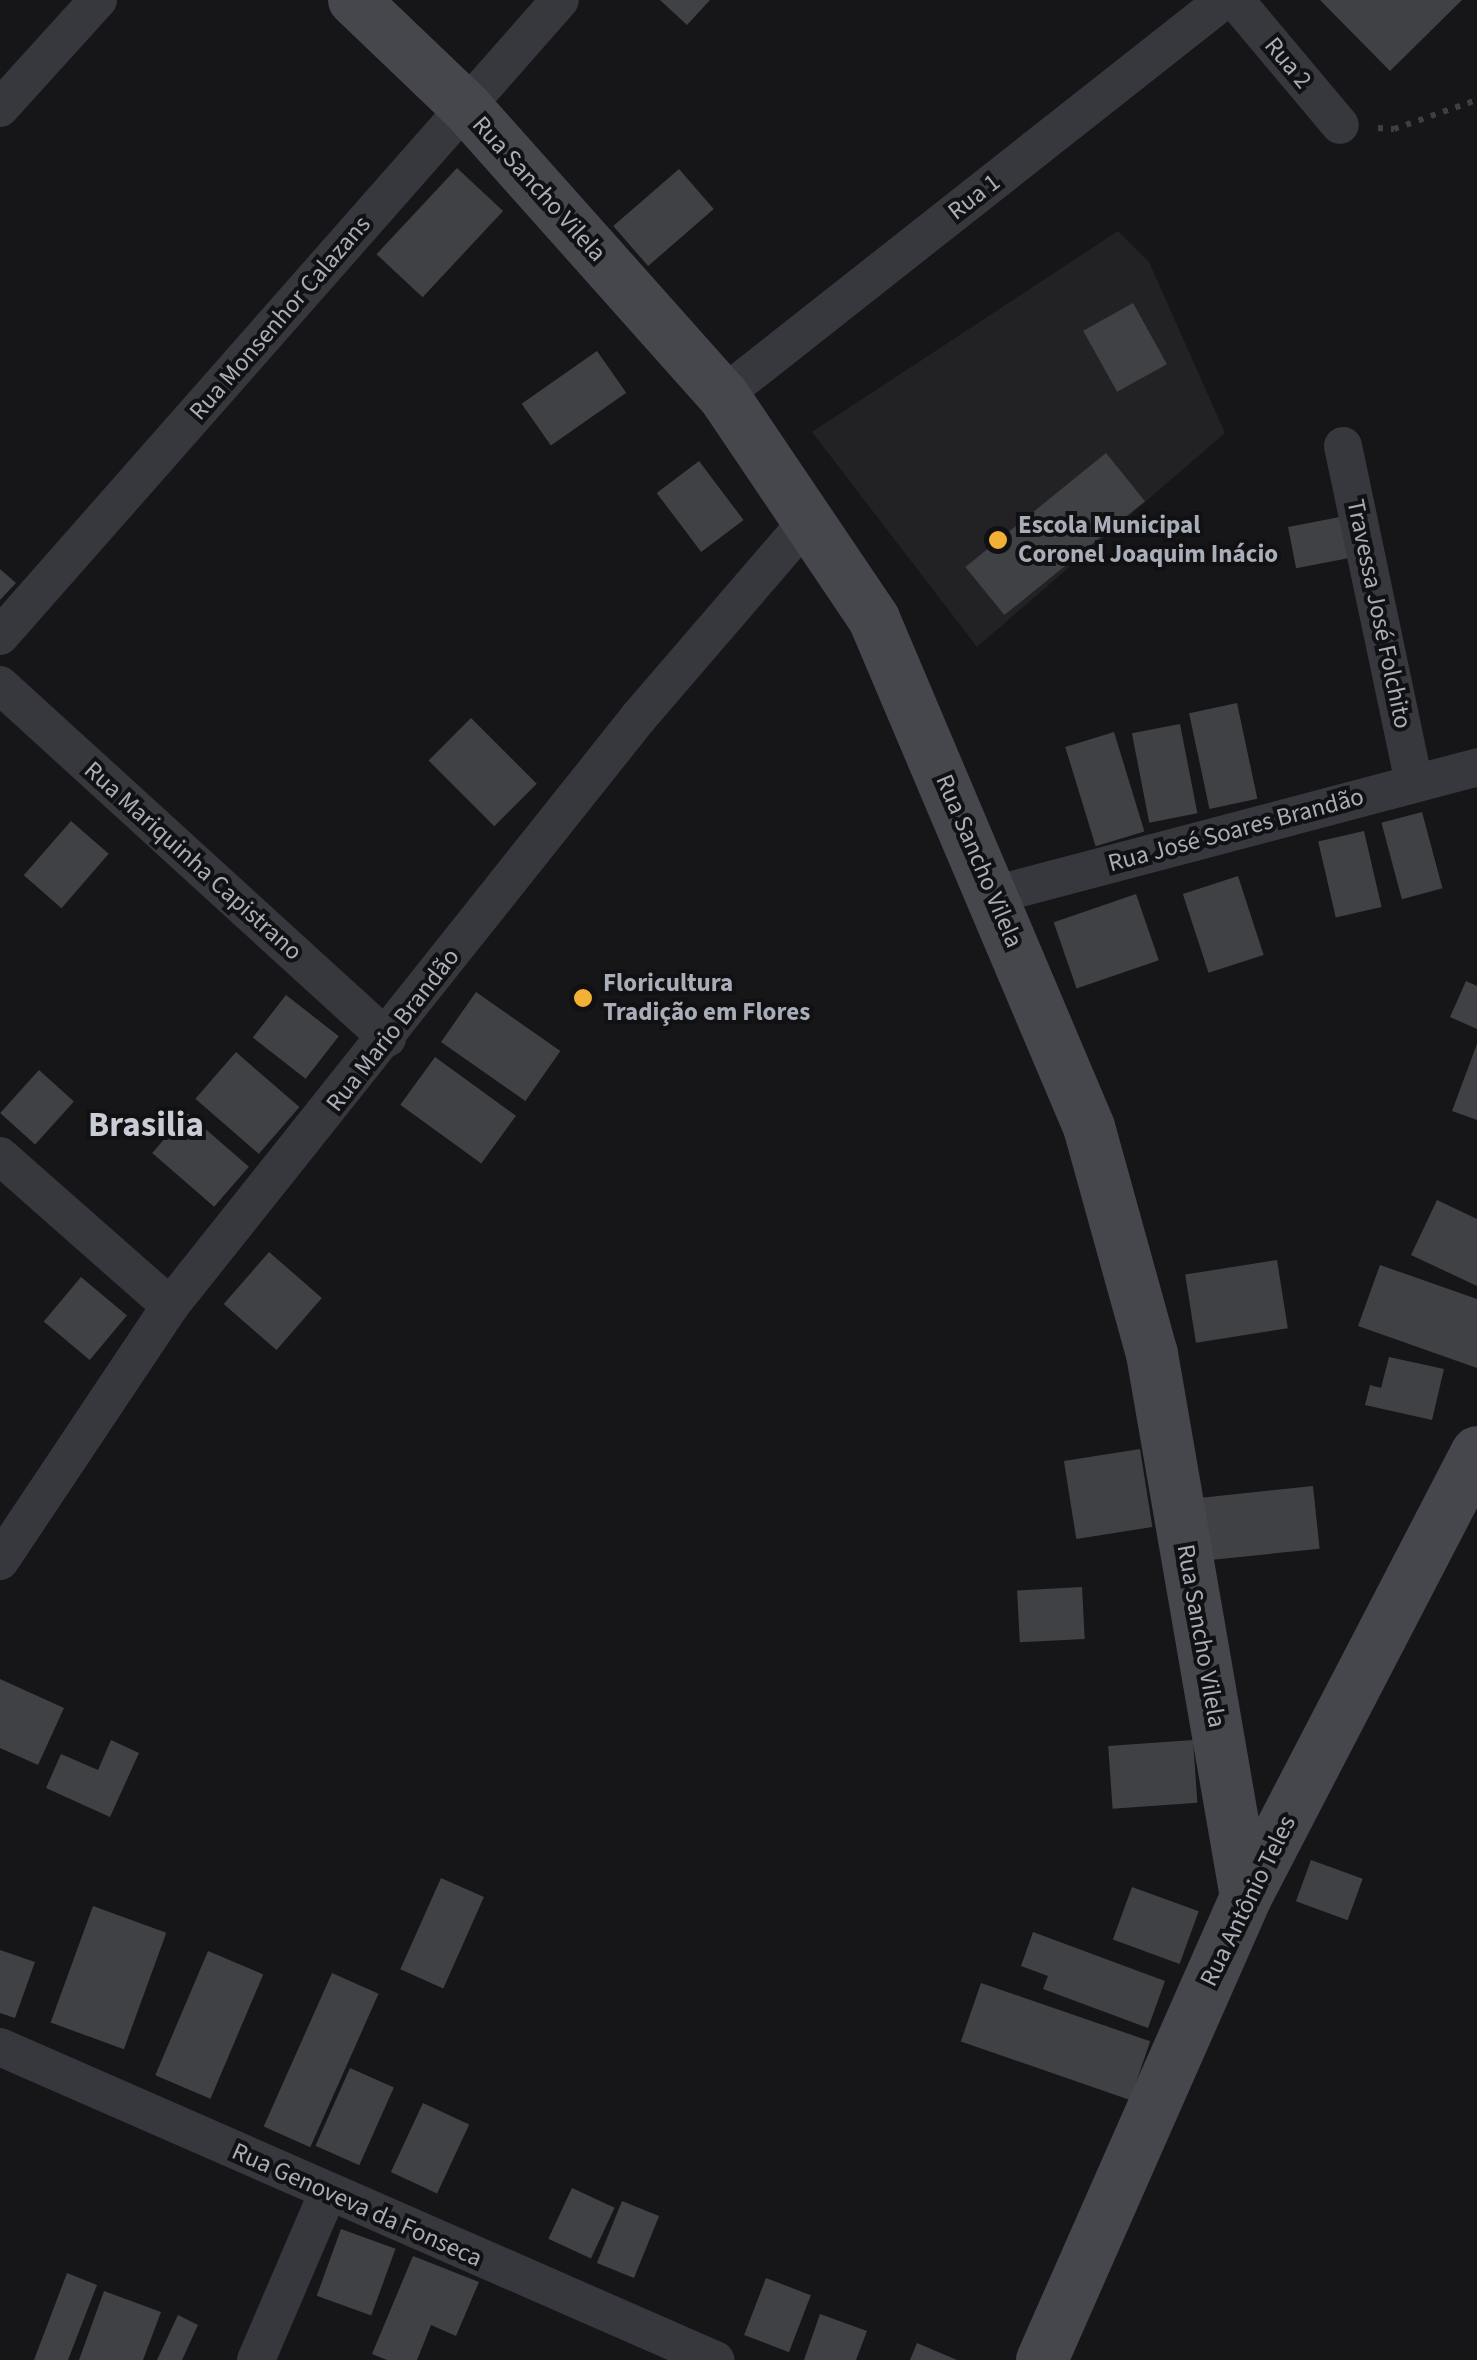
<!DOCTYPE html>
<meta charset="utf-8">
<style>
body{margin:0}
#map{position:relative;width:1477px;height:2360px;overflow:hidden;background:#161618;font-family:"Source Sans 3",sans-serif}
div>[style]{position:absolute}
.built>*{inset:0;background:#222225}
.building>*{inset:0;background:#404145;transform-origin:0 0}
.path>*{height:6px;margin-top:-3px;transform-origin:0;background:repeating-linear-gradient(90deg,#3d3f44 0 5px,transparent 0 13px)}
.street>*{height:38px;margin:-19px;padding:0 19px;transform-origin:19px;border-radius:19px;background:#37383d}
.secondary>*{height:52px;margin:-26px;padding:0 26px;transform-origin:26px;border-radius:26px;background:#45474d}
.dots>*{width:28px;height:28px;translate:-50% -50%;box-sizing:border-box;border:5px solid #111113;border-radius:50%}
span{translate:-50% -50%;white-space:nowrap;text-align:center;line-height:1.15;-webkit-text-stroke:8px #111113;paint-order:stroke}
.street-label{font-size:25px;color:#a8adb8}
.poi-label{font-size:25px;color:#a8adb8;font-weight:700}
.left{translate:0 -50%;text-align:left}
.district-label{font-size:35px;color:#c9ccd4;font-weight:700}
</style>
<div id="map">
<div class="built">
<div style="clip-path:polygon(1118px 231px,1149px 262px,1225px 433px,977px 647px,812px 432px)"></div>
</div>
<div class="building">
<div style="clip-path:polygon(660px 0,710px 0,687px 25px)"></div>
<div style="clip-path:polygon(1320px 0,1462px 0,1390px 71px)"></div>
<div style="left:457px;top:168px;width:63px;height:118px;rotate:43deg"></div>
<div style="left:679px;top:169px;width:53px;height:87px;rotate:49deg"></div>
<div style="left:1133px;top:303px;width:70px;height:57px;rotate:61deg"></div>
<div style="left:597px;top:351px;width:51px;height:92px;rotate:55deg"></div>
<div style="left:1106px;top:453px;width:62px;height:181px;rotate:51deg"></div>
<div style="left:699px;top:461px;width:74px;height:53px;rotate:53deg"></div>
<div style="left:1345px;top:516px;width:42px;height:58px;rotate:79deg"></div>
<div style="clip-path:polygon(0 569px,16px 583px,0 600px)"></div>
<div style="left:1237px;top:703px;width:98px;height:49px;rotate:78deg"></div>
<div style="left:471px;top:718px;width:93px;height:60px;rotate:45deg"></div>
<div style="left:1180px;top:724px;width:91px;height:49px;rotate:79deg"></div>
<div style="left:1114px;top:732px;width:104px;height:51px;rotate:73deg"></div>
<div style="left:1422px;top:812px;width:79px;height:42px;rotate:75deg"></div>
<div style="left:71px;top:821px;width:50px;height:72px;rotate:41deg"></div>
<div style="left:1364px;top:831px;width:78px;height:47px;rotate:77deg"></div>
<div style="left:1238px;top:876px;width:83px;height:58px;rotate:72deg"></div>
<div style="left:1136px;top:894px;width:70px;height:87px;rotate:71deg"></div>
<div style="clip-path:polygon(1466px 981px,1477px 986px,1477px 1029px,1450px 1017px)"></div>
<div style="left:476px;top:992px;width:103px;height:61px;rotate:35deg"></div>
<div style="left:286px;top:995px;width:67px;height:54px;rotate:38deg"></div>
<div style="clip-path:polygon(1477px 1044px,1477px 1120px,1452px 1111px)"></div>
<div style="left:236px;top:1052px;width:84px;height:62px;rotate:41deg"></div>
<div style="left:435px;top:1057px;width:100px;height:59px;rotate:36deg"></div>
<div style="left:39px;top:1070px;width:47px;height:58px;rotate:42deg"></div>
<div style="left:187px;top:1113px;width:82px;height:53px;rotate:41deg"></div>
<div style="clip-path:polygon(1437px 1200px,1477px 1219px,1477px 1286px,1411px 1255px)"></div>
<div style="left:269px;top:1252px;width:70px;height:69px;rotate:41deg"></div>
<div style="left:1277px;top:1260px;width:69px;height:93px;rotate:81deg"></div>
<div style="clip-path:polygon(1380px 1265px,1477px 1299px,1477px 1368px,1358px 1326px)"></div>
<div style="left:81px;top:1277px;width:60px;height:58px;rotate:40deg"></div>
<div style="clip-path:polygon(1389px 1357px,1444px 1369px,1432px 1420px,1365px 1405px,1370px 1385px,1381px 1388px)"></div>
<div style="left:1140px;top:1449px;width:79px;height:77px;rotate:81deg"></div>
<div style="left:1313px;top:1486px;width:63px;height:112px;rotate:84deg"></div>
<div style="left:1082px;top:1587px;width:52px;height:65px;rotate:87deg"></div>
<div style="clip-path:polygon(0 1679px,64px 1708px,38px 1765px,0 1748px)"></div>
<div style="clip-path:polygon(111px 1740px,139px 1753px,110px 1817px,46px 1788px,61px 1754px,98px 1770px)"></div>
<div style="left:1193px;top:1740px;width:63px;height:85px;rotate:86deg"></div>
<div style="left:1311px;top:1860px;width:55px;height:44px;rotate:20deg"></div>
<div style="left:441px;top:1878px;width:47px;height:100px;rotate:24deg"></div>
<div style="left:1132px;top:1887px;width:71px;height:56px;rotate:20deg"></div>
<div style="left:93px;top:1906px;width:78px;height:124px;rotate:20deg"></div>
<div style="clip-path:polygon(1033px 1932px,1165px 1981px,1148px 2028px,1043px 1989px,1048px 1976px,1021px 1966px)"></div>
<div style="clip-path:polygon(0 1950px,35px 1962px,15px 2018px,0 2013px)"></div>
<div style="left:208px;top:1951px;width:60px;height:135px;rotate:23deg"></div>
<div style="left:332px;top:1973px;width:51px;height:168px;rotate:24deg"></div>
<div style="left:981px;top:1983px;width:179px;height:62px;rotate:19deg"></div>
<div style="left:350px;top:2068px;width:48px;height:85px;rotate:24deg"></div>
<div style="left:423px;top:2103px;width:51px;height:76px;rotate:25deg"></div>
<div style="left:572px;top:2188px;width:47px;height:56px;rotate:25deg"></div>
<div style="left:622px;top:2201px;width:40px;height:67px;rotate:22deg"></div>
<div style="left:341px;top:2229px;width:58px;height:71px;rotate:20deg"></div>
<div style="clip-path:polygon(413px 2256px,479px 2282px,456px 2336px,431px 2325px,417px 2360px,387px 2360px,372px 2354px)"></div>
<div style="clip-path:polygon(67px 2273px,97px 2285px,68px 2360px,34px 2360px)"></div>
<div style="left:766px;top:2278px;width:48px;height:61px;rotate:21deg"></div>
<div style="clip-path:polygon(104px 2291px,161px 2312px,143px 2360px,79px 2360px)"></div>
<div style="clip-path:polygon(820px 2314px,867px 2331px,856px 2360px,804px 2360px)"></div>
<div style="clip-path:polygon(178px 2315px,198px 2325px,182px 2360px,157px 2360px)"></div>
<div style="clip-path:polygon(917px 2343px,957px 2360px,910px 2360px)"></div>
</div>
<div class="path">
<div style="left:1378px;top:128px;width:16px;rotate:4deg"></div>
<div style="left:1394px;top:129px;width:88px;rotate:-19.3deg"></div>
</div>
<div class="street">
<div style="left:1235px;top:0;width:163px;rotate:50deg"></div>
<div style="left:0;top:108px;width:146px;rotate:-47.8deg"></div>
<div style="left:723px;top:395px;width:638px;rotate:-38.25deg"></div>
<div style="left:1343px;top:446px;width:343px;rotate:78.1deg"></div>
<div style="left:0;top:636px;width:847px;rotate:-48.64deg"></div>
<div style="left:0;top:685px;width:524px;rotate:42.37deg"></div>
<div style="left:994px;top:895px;width:500px;rotate:-14.8deg"></div>
<div style="left:0;top:1156px;width:227px;rotate:41.4deg"></div>
<div style="left:0;top:1561px;width:306px;rotate:-56.3deg"></div>
<div style="left:170px;top:1306px;width:752px;rotate:-51.48deg"></div>
<div style="left:638px;top:718px;width:265px;rotate:-49.3deg"></div>
<div style="left:0;top:2047px;width:781px;rotate:23.64deg"></div>
<div style="left:256px;top:2360px;width:181px;rotate:-66.8deg"></div>
</div>
<div class="secondary">
<div style="left:354px;top:0;width:155px;rotate:43.7deg"></div>
<div style="left:466px;top:107px;width:386px;rotate:48.3deg"></div>
<div style="left:723px;top:395px;width:270px;rotate:56deg"></div>
<div style="left:874px;top:619px;width:552px;rotate:67.06deg"></div>
<div style="left:1089px;top:1127px;width:236px;rotate:74.5deg"></div>
<div style="left:1152px;top:1354px;width:551px;rotate:80.18deg"></div>
<div style="left:1042px;top:2360px;width:506px;rotate:-66.22deg"></div>
<div style="left:1246px;top:1897px;width:501px;rotate:-62.57deg"></div>
</div>
<div class="dots">
<div style="left:998px;top:540px;background:#f2b134"></div>
<div style="left:583px;top:998px;background:#f2b134"></div>
</div>
<div class="street-label">
<span style="left:1288px;top:63px;rotate:50deg">Rua 2</span>
<span style="left:539px;top:189px;rotate:48deg">Rua Sancho Vilela</span>
<span style="left:974px;top:197px;rotate:-38deg">Rua 1</span>
<span style="left:280px;top:318px;rotate:-49deg">Rua Monsenhor Calazans</span>
<span style="left:1379px;top:614px;rotate:78deg">Travessa José Folchito</span>
<span style="left:1236px;top:830px;rotate:-15deg">Rua José Soares Brandão</span>
<span style="left:193px;top:861px;rotate:42deg">Rua Mariquinha Capistrano</span>
<span style="left:979px;top:861px;rotate:67deg">Rua Sancho Vilela</span>
<span style="left:393px;top:1030px;rotate:-52deg">Rua Mario Brandão</span>
<span style="left:1201px;top:1636px;rotate:80deg">Rua Sancho Vilela</span>
<span style="left:1248px;top:1901px;rotate:-64deg">Rua Antônio Teles</span>
<span style="left:357px;top:2205px;rotate:24deg">Rua Genoveva da Fonseca</span>
</div>
<div class="poi-label">
<span class="left" style="left:1018px;top:540px">Escola Municipal<br>Coronel Joaquim Inácio</span>
<span class="left" style="left:603px;top:998px">Floricultura<br>Tradição em Flores</span>
</div>
<div class="district-label">
<span style="left:146px;top:1125px">Brasilia</span>
</div>
</div>
